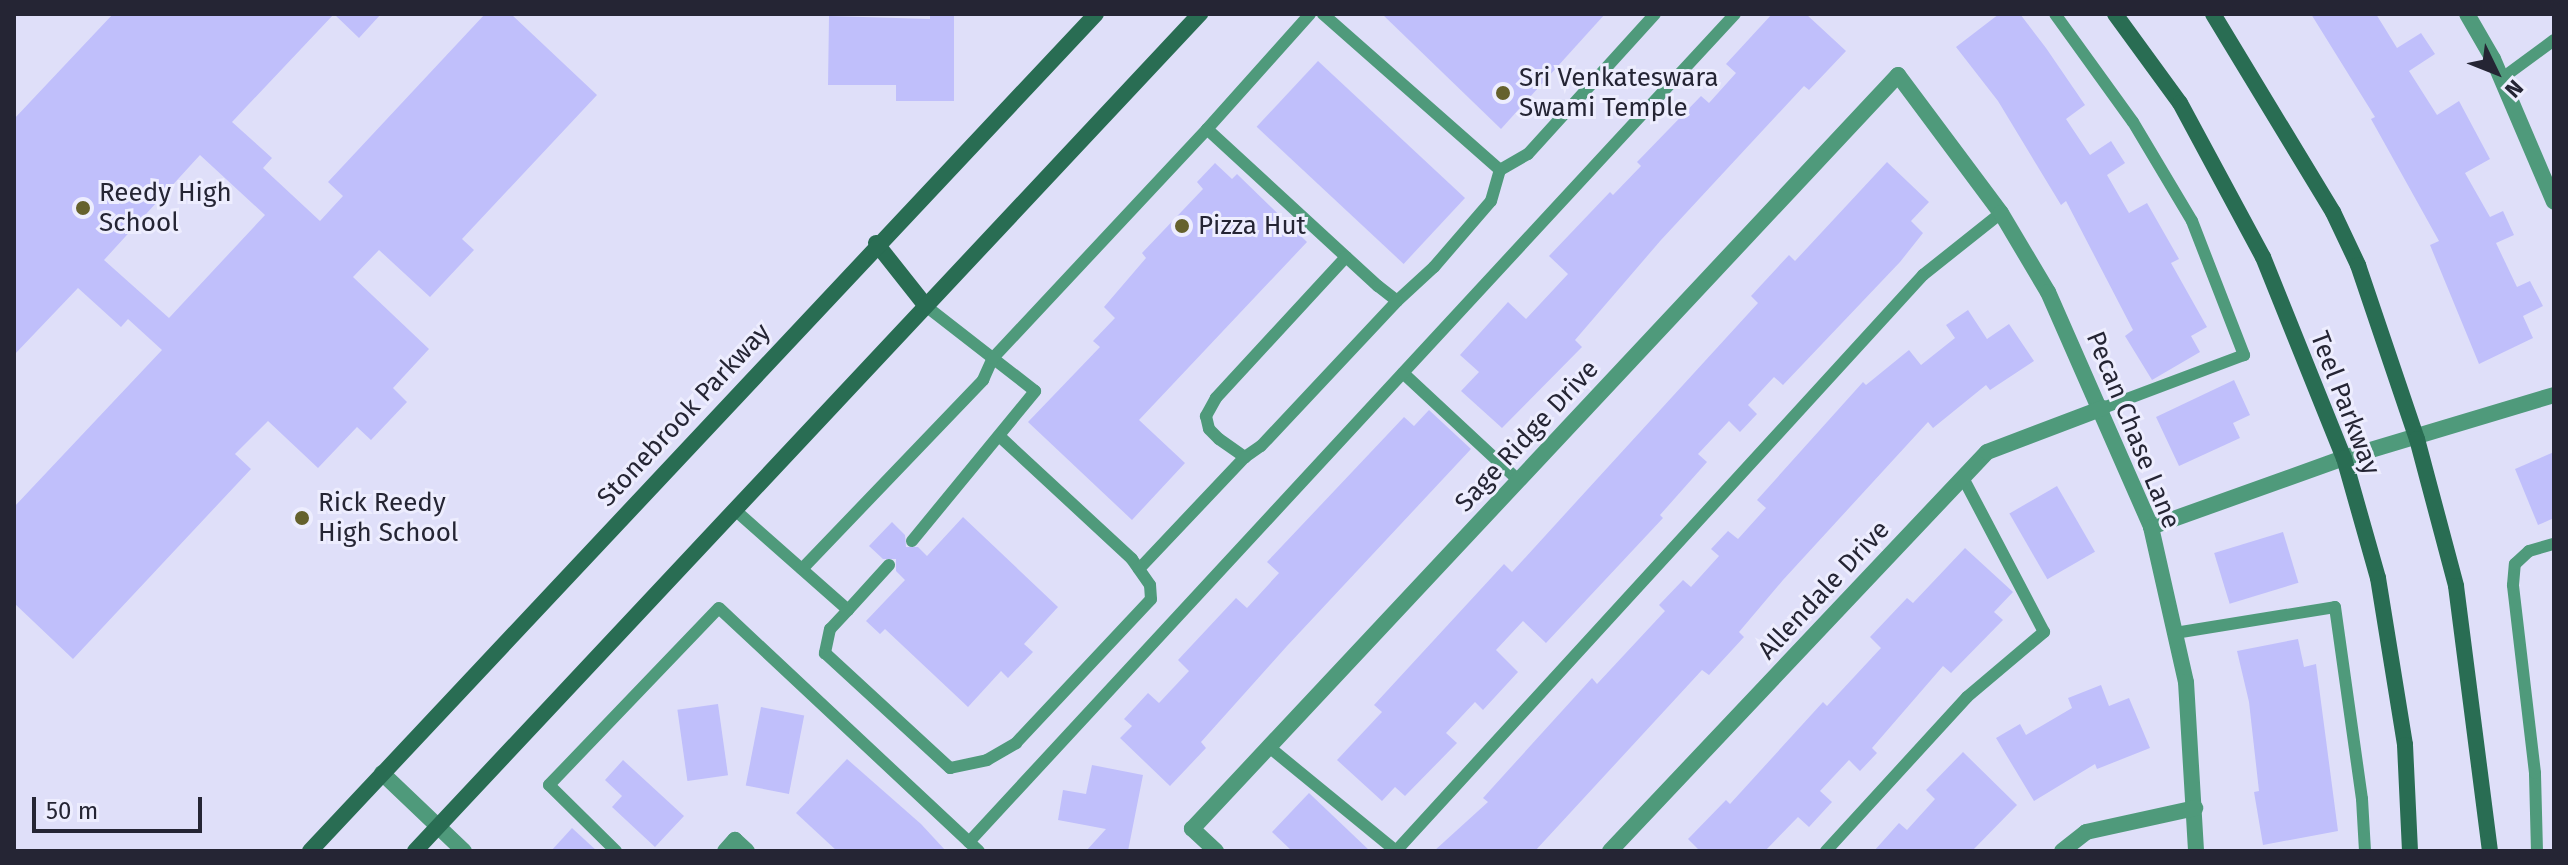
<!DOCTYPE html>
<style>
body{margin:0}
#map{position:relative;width:2568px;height:865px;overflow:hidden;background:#dfdff9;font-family:"Fira Sans",sans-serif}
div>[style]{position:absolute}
.building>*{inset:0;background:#c0bffb;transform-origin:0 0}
.lane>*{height:12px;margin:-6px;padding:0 6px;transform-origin:6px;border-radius:6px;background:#4f9a7b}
.street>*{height:16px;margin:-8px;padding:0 8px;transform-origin:8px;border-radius:8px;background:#4f9a7b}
.secondary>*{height:16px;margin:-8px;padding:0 8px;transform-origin:8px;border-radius:8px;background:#296d53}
.dots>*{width:22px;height:22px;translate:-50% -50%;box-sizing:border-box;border:4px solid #ededfe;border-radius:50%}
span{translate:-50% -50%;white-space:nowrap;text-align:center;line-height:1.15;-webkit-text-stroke:6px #ededfe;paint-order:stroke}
.poi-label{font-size:26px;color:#252534}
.left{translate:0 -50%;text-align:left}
.street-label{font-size:26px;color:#252534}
.frame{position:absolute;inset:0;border:16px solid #252534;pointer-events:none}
.north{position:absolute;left:2456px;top:32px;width:80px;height:80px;-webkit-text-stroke:6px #ededfe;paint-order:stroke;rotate:133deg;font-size:22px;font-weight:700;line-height:32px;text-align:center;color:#252534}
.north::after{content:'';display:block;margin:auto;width:28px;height:36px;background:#252534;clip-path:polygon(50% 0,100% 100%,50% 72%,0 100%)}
.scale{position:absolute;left:32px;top:797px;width:170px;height:36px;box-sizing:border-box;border:4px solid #252534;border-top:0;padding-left:10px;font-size:24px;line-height:28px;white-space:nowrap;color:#252534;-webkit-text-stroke:6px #ededfe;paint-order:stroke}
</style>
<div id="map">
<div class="building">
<div style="clip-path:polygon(evenodd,113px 14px,381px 14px,359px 38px,334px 14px,232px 122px,272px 158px,263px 168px,320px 221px,343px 196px,328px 182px,485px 14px,511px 14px,597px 95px,462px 239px,474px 250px,430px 297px,379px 250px,353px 277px,429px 349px,393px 388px,407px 402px,371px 440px,357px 427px,318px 468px,268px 421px,235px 454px,251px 469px,73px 659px,14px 603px,14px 507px,162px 350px,128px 319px,121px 327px,78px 288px,14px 355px,14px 119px,113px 14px,200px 155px,265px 215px,169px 318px,104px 260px,200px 155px)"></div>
<div style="clip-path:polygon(930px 14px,954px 14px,954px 101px,896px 101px,896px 85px,828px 85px,829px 16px,930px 19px)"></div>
<div style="clip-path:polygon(1382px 14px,1605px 14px,1501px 129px)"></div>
<div style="clip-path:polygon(1772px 14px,1806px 14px,1846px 51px,1809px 90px,1804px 86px,1661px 240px,1575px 340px,1582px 347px,1502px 428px,1461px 391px,1479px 372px,1460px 355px,1508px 302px,1526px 319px,1568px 274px,1549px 256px,1610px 192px,1613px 195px,1641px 166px,1637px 162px,1701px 96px,1709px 103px,1736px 73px,1726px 64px)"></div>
<div style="clip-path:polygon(1999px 14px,2020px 14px,2046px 48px,2085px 105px,2066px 119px,2090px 155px,2111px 141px,2125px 163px,2107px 175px,2129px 213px,2147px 203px,2179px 259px,2171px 263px,2207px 327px,2191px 336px,2200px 352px,2152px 380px,2125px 336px,2133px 330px,2066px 201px,2061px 205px,1998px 101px,1956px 47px)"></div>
<div style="clip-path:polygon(2311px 14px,2376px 14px,2397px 48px,2421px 33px,2435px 54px,2409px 71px,2437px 115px,2459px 101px,2490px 159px,2465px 173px,2490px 217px,2503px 211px,2514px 235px,2496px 243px,2517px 287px,2530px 281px,2543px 306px,2523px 316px,2533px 338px,2479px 364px,2430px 245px,2439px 241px,2371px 119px,2375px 117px)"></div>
<div style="left:1318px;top:61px;width:201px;height:90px;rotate:43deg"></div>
<div style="clip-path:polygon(1887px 162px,1929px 202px,1911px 221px,1923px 233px,1900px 262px,1783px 385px,1774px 377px,1748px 405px,1757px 414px,1740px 432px,1729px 421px,1698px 454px,1707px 462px,1660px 515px,1663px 518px,1546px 643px,1523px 621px,1496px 650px,1518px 672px,1483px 710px,1475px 702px,1446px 733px,1457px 743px,1405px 796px,1395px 787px,1382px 801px,1337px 760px,1382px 712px,1374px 705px,1504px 564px,1512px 572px,1758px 303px,1751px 296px,1789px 255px,1795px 261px)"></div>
<div style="clip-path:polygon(1215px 163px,1232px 179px,1237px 174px,1307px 242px,1139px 420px,1185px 463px,1132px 520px,1028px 422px,1100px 347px,1093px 341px,1115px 318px,1104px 307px,1146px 258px,1142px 253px,1203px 189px,1197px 182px)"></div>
<div style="clip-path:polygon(1968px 310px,1987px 339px,2009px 324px,2034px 361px,1990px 390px,1986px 385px,1933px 428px,1928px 422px,1783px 580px,1739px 632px,1744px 637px,1709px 675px,1702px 670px,1535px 851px,1434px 851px,1488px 802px,1483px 798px,1592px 678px,1597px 684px,1665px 611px,1659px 605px,1683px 580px,1691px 587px,1719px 556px,1711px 549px,1728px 531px,1738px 539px,1766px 508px,1757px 500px,1863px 382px,1866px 385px,1909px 350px,1921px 365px,1955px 338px,1946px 325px)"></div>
<div style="clip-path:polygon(2234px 380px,2250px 415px,2233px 423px,2240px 438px,2179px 466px,2156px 417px)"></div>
<div style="clip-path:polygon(1429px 410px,1471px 449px,1287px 646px,1201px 742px,1206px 748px,1170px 786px,1120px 738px,1132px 726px,1124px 719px,1148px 693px,1159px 703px,1189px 671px,1178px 660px,1236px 598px,1247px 608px,1279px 573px,1267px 562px,1404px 417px,1414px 426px)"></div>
<div style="clip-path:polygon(2554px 452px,2554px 518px,2538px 525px,2515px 469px)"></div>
<div style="left:2057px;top:486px;width:76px;height:55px;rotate:60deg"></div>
<div style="clip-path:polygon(963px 517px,1058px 607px,1024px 644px,1033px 652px,1008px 678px,1001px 671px,968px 707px,885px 629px,880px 634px,866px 621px,905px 580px,896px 571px,896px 559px,883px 559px,869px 546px,892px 522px,905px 535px,906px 547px,918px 547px,927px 556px)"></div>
<div style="left:2283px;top:532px;width:53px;height:72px;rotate:73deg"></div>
<div style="clip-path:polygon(1965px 548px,2013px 592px,1994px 612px,2003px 620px,1951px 673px,1943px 666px,1872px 748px,1877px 753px,1860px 771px,1849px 760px,1820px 791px,1832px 802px,1809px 827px,1798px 817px,1765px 851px,1700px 851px,1688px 839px,1726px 800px,1730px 804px,1823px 702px,1827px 706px,1881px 648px,1870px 637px,1907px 598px,1913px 603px)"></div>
<div style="clip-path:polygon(2298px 639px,2304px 667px,2316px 664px,2338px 831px,2263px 845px,2254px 792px,2259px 791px,2249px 702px,2237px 651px)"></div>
<div style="clip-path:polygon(2101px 685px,2109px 706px,2129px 698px,2150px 748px,2097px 769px,2095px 764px,2034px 801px,1996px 738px,2020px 724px,2026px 735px,2072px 708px,2068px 698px)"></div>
<div style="left:718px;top:704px;width:72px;height:41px;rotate:82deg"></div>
<div style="left:761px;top:707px;width:44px;height:80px;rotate:11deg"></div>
<div style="clip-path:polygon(1963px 752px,2017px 805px,1972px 851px,1874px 851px,1899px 823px,1907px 830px,1935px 799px,1926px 790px)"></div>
<div style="clip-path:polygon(847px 759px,921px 824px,946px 851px,837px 851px,796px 813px)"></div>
<div style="clip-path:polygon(623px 760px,684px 816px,655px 847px,612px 807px,622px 796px,605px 780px)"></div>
<div style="clip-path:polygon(1092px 765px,1143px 775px,1128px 851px,1086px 851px,1106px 829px,1058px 820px,1063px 790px,1086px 794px)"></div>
<div style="clip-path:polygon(1309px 793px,1370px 851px,1292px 851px,1272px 832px)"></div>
<div style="clip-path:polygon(572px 828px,597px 851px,551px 851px)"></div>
</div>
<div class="lane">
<div style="left:1310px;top:14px;width:154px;rotate:131.8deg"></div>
<div style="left:1207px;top:129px;width:232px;rotate:42.6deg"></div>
<div style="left:1378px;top:286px;width:24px;rotate:38deg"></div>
<div style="left:1397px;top:301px;width:50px;rotate:-42.6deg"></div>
<div style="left:1434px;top:267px;width:87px;rotate:-49.2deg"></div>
<div style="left:1491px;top:201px;width:32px;rotate:-74deg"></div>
<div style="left:1323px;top:14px;width:236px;rotate:41.4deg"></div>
<div style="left:1500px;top:170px;width:32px;rotate:-30deg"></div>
<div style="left:1528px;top:154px;width:189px;rotate:-47.8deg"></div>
<div style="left:2055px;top:14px;width:133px;rotate:54.2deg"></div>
<div style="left:2133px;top:122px;width:115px;rotate:59.2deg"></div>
<div style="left:2192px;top:221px;width:144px;rotate:68.8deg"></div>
<div style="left:2244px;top:355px;width:151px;rotate:159.4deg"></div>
<div style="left:2501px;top:79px;width:66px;rotate:-36.3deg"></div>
<div style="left:1346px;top:257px;width:192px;rotate:132.7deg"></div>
<div style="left:1216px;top:398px;width:21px;rotate:119deg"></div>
<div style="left:1206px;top:416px;width:13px;rotate:77deg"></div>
<div style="left:1209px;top:429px;width:14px;rotate:45deg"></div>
<div style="left:1219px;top:439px;width:32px;rotate:35deg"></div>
<div style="left:1245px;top:457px;width:19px;rotate:-35deg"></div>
<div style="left:1261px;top:446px;width:199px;rotate:-46.8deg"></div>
<div style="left:1403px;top:373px;width:157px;rotate:42.9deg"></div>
<div style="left:735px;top:510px;width:151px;rotate:41.5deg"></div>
<div style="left:848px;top:610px;width:61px;rotate:-47.7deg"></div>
<div style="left:912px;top:541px;width:194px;rotate:-50.6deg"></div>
<div style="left:1035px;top:391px;width:138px;rotate:-142.1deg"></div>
<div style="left:802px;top:569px;width:262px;rotate:-46.2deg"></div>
<div style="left:983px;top:380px;width:24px;rotate:-66deg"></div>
<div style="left:993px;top:358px;width:313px;rotate:-46.9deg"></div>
<div style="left:1139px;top:569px;width:154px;rotate:-46.6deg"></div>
<div style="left:848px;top:610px;width:26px;rotate:133deg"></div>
<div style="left:830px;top:629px;width:25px;rotate:102deg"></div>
<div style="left:825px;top:653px;width:170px;rotate:42.6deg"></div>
<div style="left:950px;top:768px;width:38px;rotate:-12deg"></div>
<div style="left:987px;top:760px;width:34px;rotate:-30deg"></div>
<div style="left:1016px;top:743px;width:197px;rotate:-46.8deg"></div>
<div style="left:1151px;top:599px;width:14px;rotate:-94deg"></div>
<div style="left:1150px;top:585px;width:32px;rotate:-125deg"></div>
<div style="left:1132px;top:559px;width:181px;rotate:-137.2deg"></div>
<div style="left:2175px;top:633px;width:162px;rotate:-9.2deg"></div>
<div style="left:2335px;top:607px;width:194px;rotate:82deg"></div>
<div style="left:2362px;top:799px;width:52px;rotate:86.7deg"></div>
<div style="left:1269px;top:747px;width:164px;rotate:39.3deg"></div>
<div style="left:1396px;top:851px;width:781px;rotate:-47.54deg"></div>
<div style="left:1923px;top:275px;width:100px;rotate:-38.5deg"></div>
<div style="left:969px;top:842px;width:1128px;rotate:-47.23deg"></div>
<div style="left:616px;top:851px;width:94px;rotate:-135.4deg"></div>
<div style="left:549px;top:785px;width:245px;rotate:-46.2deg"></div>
<div style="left:719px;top:608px;width:356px;rotate:43.1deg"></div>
<div style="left:1826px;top:851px;width:209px;rotate:-47.5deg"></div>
<div style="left:1967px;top:697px;width:101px;rotate:-40.2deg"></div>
<div style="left:2044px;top:632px;width:174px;rotate:-117.7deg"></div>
<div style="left:2537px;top:851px;width:78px;rotate:-91.5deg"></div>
<div style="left:2535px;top:773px;width:189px;rotate:-96.7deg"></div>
<div style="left:2513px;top:585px;width:21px;rotate:-85deg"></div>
<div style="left:2515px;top:564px;width:19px;rotate:-43deg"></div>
<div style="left:2529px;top:551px;width:26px;rotate:-16deg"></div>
</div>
<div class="street">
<div style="left:2467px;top:14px;width:52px;rotate:60deg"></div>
<div style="left:2493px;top:59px;width:155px;rotate:66.9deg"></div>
<div style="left:2151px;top:527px;width:205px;rotate:-19.7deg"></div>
<div style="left:2344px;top:458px;width:219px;rotate:-16.7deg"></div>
<div style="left:382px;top:773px;width:113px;rotate:43.6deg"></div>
<div style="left:725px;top:851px;width:15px;rotate:-48deg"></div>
<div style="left:735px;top:840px;width:16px;rotate:43deg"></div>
<div style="left:1216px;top:851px;width:33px;rotate:-137deg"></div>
<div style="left:1192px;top:829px;width:1033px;rotate:-46.88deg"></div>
<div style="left:1898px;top:75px;width:172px;rotate:53.3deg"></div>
<div style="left:2001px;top:213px;width:92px;rotate:59.3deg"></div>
<div style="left:2048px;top:292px;width:257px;rotate:66.3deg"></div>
<div style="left:2151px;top:527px;width:159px;rotate:77.3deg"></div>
<div style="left:2186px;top:682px;width:169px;rotate:86.6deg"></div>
<div style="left:1610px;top:851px;width:549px;rotate:-46.62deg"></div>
<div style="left:1987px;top:452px;width:124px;rotate:-20.8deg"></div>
<div style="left:2062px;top:851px;width:31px;rotate:-38deg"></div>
<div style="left:2086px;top:832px;width:112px;rotate:-12.4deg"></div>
</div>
<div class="secondary">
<div style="left:2115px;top:14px;width:110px;rotate:53.9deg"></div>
<div style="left:2180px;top:103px;width:175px;rotate:61.7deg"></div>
<div style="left:2263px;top:257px;width:217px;rotate:68.1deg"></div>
<div style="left:2344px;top:458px;width:125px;rotate:74.2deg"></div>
<div style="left:2378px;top:578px;width:169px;rotate:80.8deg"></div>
<div style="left:2405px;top:745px;width:106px;rotate:87.3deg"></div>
<div style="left:2213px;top:14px;width:232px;rotate:58.8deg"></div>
<div style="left:2333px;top:212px;width:59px;rotate:64.7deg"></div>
<div style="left:2358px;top:265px;width:184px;rotate:71.3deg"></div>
<div style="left:2417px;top:439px;width:152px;rotate:75.1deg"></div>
<div style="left:2456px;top:586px;width:267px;rotate:82.7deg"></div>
<div style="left:876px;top:243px;width:80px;rotate:51.6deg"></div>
<div style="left:310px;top:851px;width:1148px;rotate:-46.8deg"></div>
<div style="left:415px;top:851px;width:1148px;rotate:-46.84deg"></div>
</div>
<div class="dots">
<div style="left:1503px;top:93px;background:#65612d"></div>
<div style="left:83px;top:208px;background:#65612d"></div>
<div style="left:1182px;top:226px;background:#65612d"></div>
<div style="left:302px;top:518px;background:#65612d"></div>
</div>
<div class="poi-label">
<span class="left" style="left:1519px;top:93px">Sri Venkateswara<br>Swami Temple</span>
<span class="left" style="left:99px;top:208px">Reedy High<br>School</span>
<span class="left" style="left:1198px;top:226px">Pizza Hut</span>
<span class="left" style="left:318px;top:518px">Rick Reedy<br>High School</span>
</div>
<div class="street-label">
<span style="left:2345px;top:403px;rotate:69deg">Teel Parkway</span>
<span style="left:684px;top:415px;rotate:-47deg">Stonebrook Parkway</span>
<span style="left:2133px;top:430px;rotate:68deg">Pecan Chase Lane</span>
<span style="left:1527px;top:436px;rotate:-47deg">Sage Ridge Drive</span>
<span style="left:1824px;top:590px;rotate:-47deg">Allendale Drive</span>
</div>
<div class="frame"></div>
<div class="north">N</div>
<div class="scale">50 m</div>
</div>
